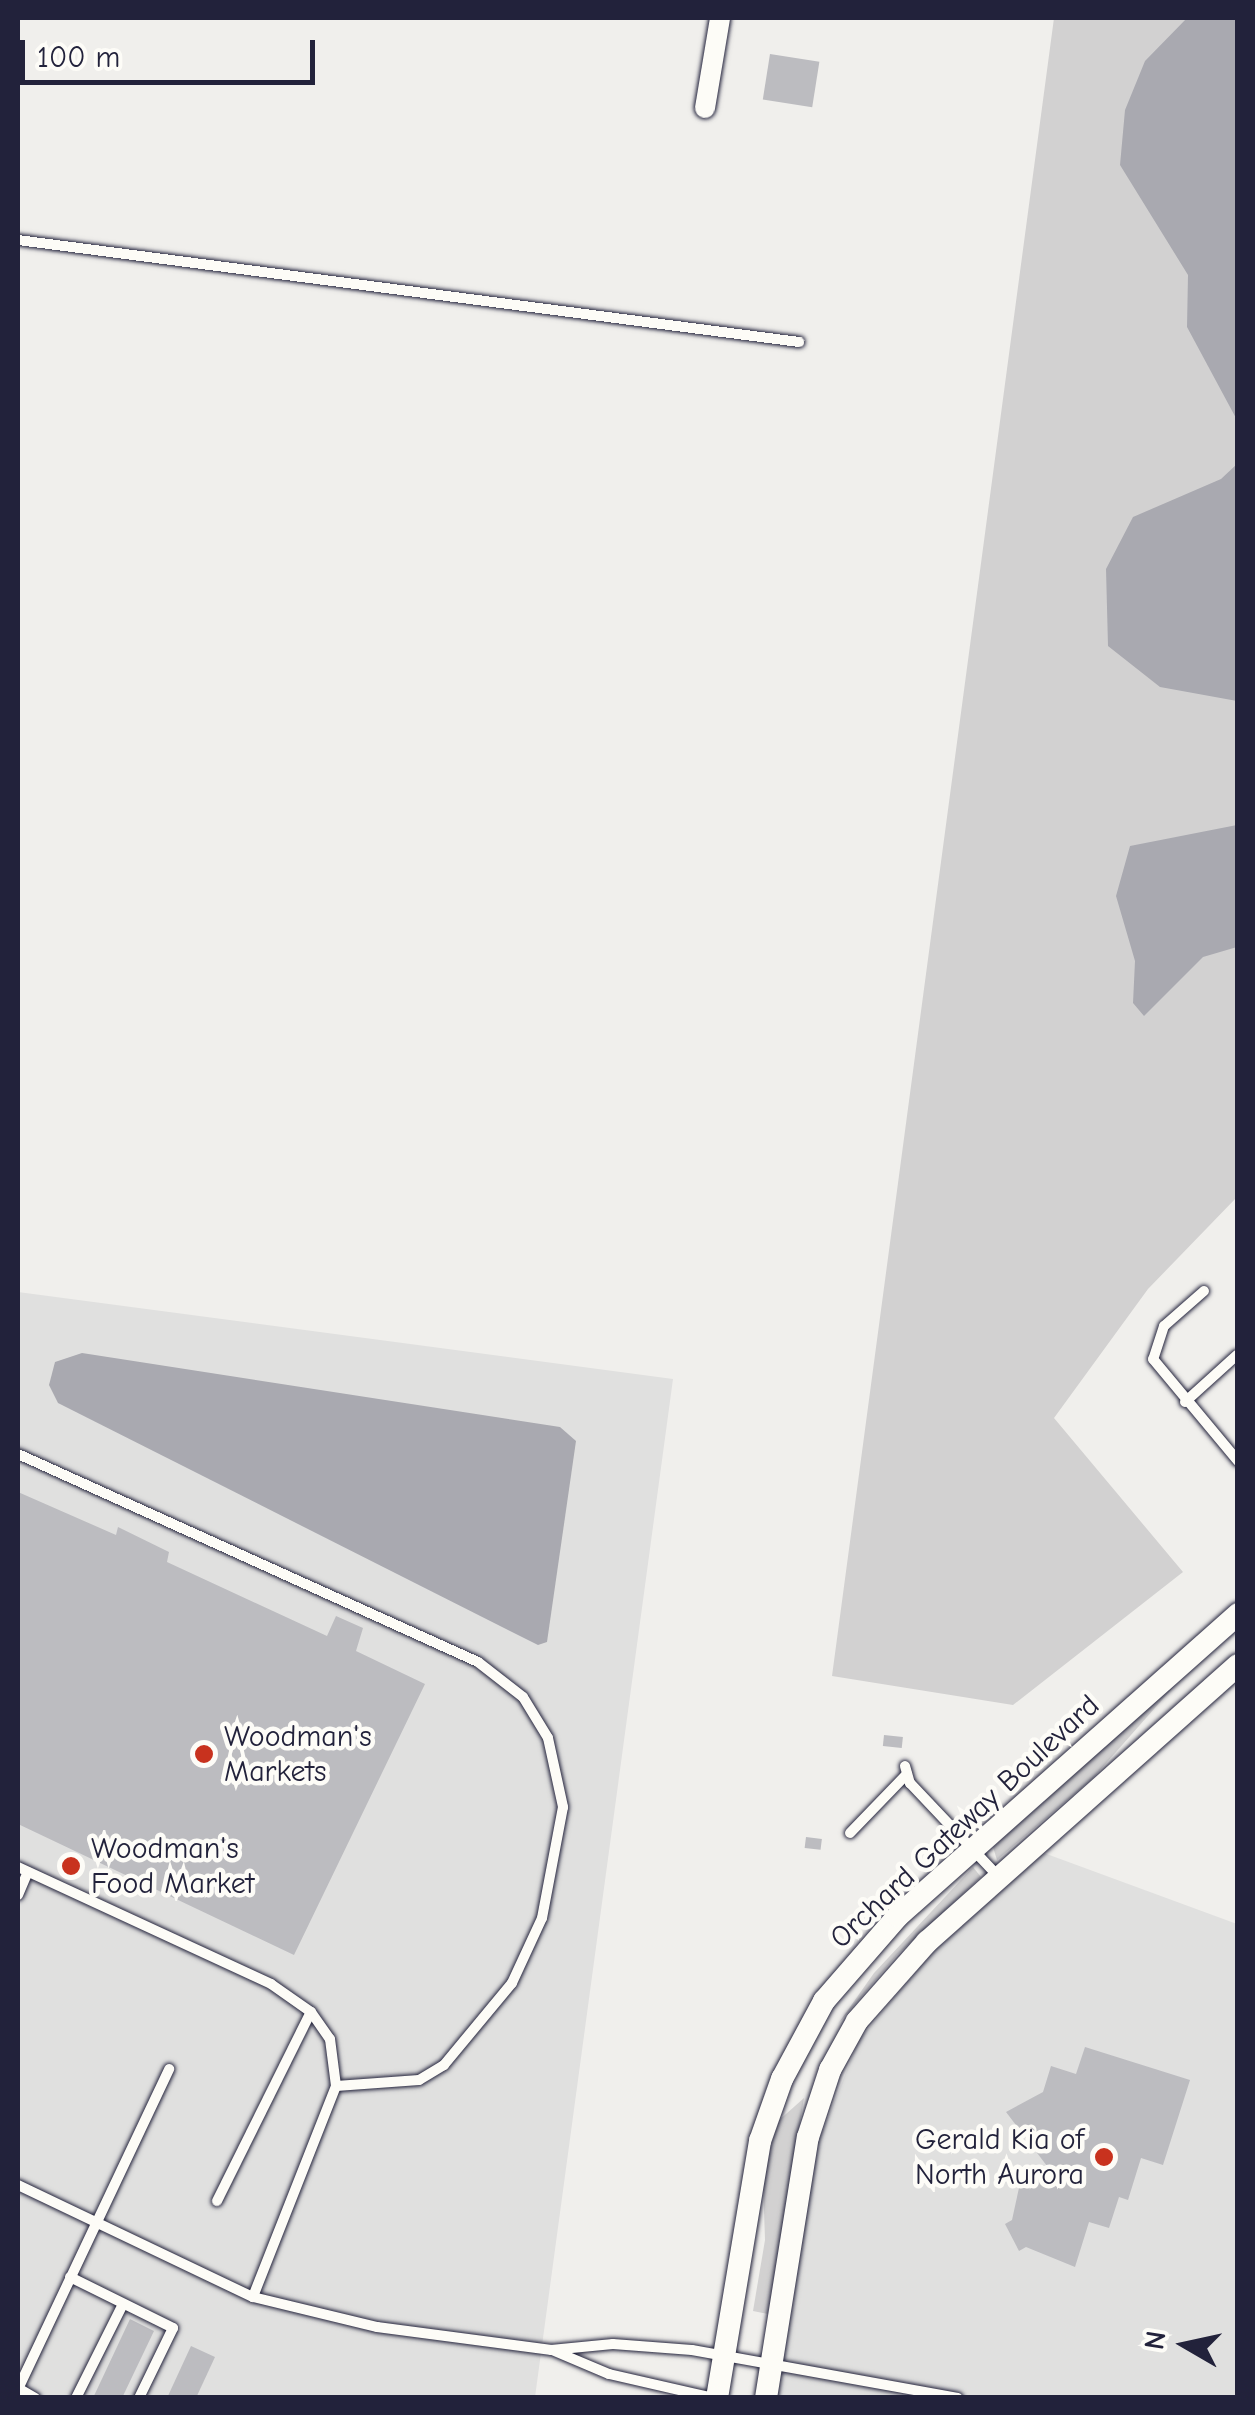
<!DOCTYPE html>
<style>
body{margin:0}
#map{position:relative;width:1255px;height:2415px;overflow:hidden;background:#f0efec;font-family:"Comic Neue",sans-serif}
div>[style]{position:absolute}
.built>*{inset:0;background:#e0e0df}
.green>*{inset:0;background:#d2d1d1}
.water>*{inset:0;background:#a9a9b0}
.building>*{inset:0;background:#bcbcc0;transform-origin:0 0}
.roads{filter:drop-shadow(0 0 2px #22223b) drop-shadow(0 0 2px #22223b)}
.service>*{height:10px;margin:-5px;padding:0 5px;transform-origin:5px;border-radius:5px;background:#fdfcf7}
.minor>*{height:20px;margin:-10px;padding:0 10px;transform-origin:10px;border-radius:10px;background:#fdfcf7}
.tertiary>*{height:22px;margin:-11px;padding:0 11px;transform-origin:11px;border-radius:11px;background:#fdfcf7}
.dots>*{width:28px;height:28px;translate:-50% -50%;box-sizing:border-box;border:5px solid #fdfcf7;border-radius:50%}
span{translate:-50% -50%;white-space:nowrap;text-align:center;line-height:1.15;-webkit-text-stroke:9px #fdfcf7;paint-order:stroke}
.poi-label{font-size:30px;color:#22223b}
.left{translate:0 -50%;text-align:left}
.right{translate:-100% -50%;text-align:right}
.street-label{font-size:30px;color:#22223b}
.frame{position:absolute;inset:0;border:20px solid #22223b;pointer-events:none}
.north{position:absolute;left:1135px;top:2295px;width:100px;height:100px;-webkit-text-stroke:8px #fdfcf7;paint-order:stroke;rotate:279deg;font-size:28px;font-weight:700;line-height:40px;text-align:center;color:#22223b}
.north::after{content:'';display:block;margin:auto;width:35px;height:45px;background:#22223b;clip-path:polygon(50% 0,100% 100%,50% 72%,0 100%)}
.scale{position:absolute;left:20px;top:40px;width:295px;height:45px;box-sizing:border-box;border:5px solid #22223b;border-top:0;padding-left:12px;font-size:30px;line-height:35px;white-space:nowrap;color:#22223b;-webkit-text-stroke:8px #fdfcf7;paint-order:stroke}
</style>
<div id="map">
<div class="built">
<div style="clip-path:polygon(18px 1292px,673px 1379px,535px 2397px,18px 2398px)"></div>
<div style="clip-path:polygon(1044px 1853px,1237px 1924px,1237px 2397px,777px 2398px,817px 2145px,859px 2040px,929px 1956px)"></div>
</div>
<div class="green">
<div style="clip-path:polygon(1054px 18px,1237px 18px,1237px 1197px,1148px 1289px,1054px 1418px,1183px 1572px,1013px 1705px,832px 1676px)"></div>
<div style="clip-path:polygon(1177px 1683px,1093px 1778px,997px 1860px,993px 1847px)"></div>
<div style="clip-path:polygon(973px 1867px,981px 1877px,897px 1955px,838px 2024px,874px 1973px)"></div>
<div style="clip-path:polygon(804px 2098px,768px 2314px,753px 2311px,765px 2240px,763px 2180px,777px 2122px)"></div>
</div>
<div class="water">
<div style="clip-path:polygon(1187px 18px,1237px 18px,1237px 420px,1187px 327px,1188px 275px,1120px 165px,1125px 110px,1145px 61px)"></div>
<div style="clip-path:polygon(1237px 464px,1238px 701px,1237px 701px,1160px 687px,1108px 646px,1106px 569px,1133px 517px,1221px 479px)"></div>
<div style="clip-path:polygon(1237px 825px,1237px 947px,1203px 957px,1144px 1016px,1133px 1003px,1135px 961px,1116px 896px,1130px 846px)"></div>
<div style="clip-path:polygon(82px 1353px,560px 1427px,576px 1441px,547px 1642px,538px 1645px,58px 1403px,49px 1385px,55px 1362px)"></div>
</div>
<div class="building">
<div style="left:770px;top:54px;width:50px;height:46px;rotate:9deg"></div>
<div style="clip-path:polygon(18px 1492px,116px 1535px,118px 1527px,169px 1552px,167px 1562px,327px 1636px,336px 1616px,363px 1628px,356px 1651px,425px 1684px,294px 1955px,18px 1824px)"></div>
<div style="left:884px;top:1735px;width:19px;height:11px;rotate:6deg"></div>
<div style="left:806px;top:1837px;width:16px;height:11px;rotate:7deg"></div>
<div style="clip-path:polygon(1085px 2047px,1190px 2080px,1163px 2165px,1141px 2158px,1128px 2200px,1119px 2197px,1109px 2228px,1089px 2222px,1075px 2267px,1026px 2247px,1019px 2251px,1005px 2224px,1012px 2220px,1022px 2174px,1034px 2178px,1047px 2166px,1006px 2112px,1043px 2092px,1051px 2066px,1076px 2074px)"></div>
<div style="clip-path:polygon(130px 2319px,154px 2331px,122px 2398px,93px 2398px)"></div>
<div style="clip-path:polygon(191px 2346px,215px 2357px,196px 2398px,167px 2398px)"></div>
</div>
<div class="roads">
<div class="service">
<div style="left:18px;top:240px;width:788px;rotate:7.44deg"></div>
<div style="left:1204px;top:1291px;width:53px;rotate:138.8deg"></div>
<div style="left:1164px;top:1326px;width:35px;rotate:108deg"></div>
<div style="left:1153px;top:1359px;width:133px;rotate:50.2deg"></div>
<div style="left:1185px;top:1402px;width:70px;rotate:-42.1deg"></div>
<div style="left:18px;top:1454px;width:505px;rotate:24.33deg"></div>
<div style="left:478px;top:1662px;width:57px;rotate:37.9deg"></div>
<div style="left:523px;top:1697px;width:48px;rotate:58.6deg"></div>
<div style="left:548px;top:1738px;width:71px;rotate:77.7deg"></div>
<div style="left:563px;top:1807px;width:113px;rotate:100.7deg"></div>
<div style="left:542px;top:1918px;width:72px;rotate:114.8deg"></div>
<div style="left:512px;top:1983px;width:107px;rotate:129.7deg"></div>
<div style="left:444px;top:2065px;width:29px;rotate:149deg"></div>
<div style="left:419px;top:2080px;width:83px;rotate:175.9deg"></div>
<div style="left:905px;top:1766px;width:18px;rotate:74deg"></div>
<div style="left:910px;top:1783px;width:129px;rotate:46.6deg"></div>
<div style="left:850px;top:1833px;width:82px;rotate:-46deg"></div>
<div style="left:18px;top:1867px;width:279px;rotate:24.8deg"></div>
<div style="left:271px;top:1984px;width:49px;rotate:35deg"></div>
<div style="left:311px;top:2012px;width:33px;rotate:55deg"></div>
<div style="left:330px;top:2039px;width:47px;rotate:82.7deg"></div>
<div style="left:336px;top:2086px;width:227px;rotate:111.5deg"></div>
<div style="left:18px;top:1895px;width:25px;rotate:-67deg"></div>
<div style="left:18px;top:2185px;width:260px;rotate:25.5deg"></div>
<div style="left:253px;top:2297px;width:128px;rotate:13.6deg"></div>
<div style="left:377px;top:2327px;width:176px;rotate:7.5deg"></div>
<div style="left:551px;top:2350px;width:62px;rotate:-5.5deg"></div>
<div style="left:613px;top:2344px;width:79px;rotate:4.3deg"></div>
<div style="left:692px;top:2350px;width:270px;rotate:10.2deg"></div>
<div style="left:217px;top:2201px;width:211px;rotate:-63.6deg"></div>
<div style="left:70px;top:2277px;width:115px;rotate:26.3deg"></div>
<div style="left:173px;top:2328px;width:78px;rotate:115.9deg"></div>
<div style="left:552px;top:2350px;width:62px;rotate:22.8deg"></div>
<div style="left:609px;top:2374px;width:108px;rotate:12.9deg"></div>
<div style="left:18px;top:2388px;width:20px;rotate:30deg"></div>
<div style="left:18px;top:2389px;width:354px;rotate:-64.7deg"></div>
<div style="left:76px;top:2398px;width:105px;rotate:-63.4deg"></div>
</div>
<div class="minor">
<div style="left:705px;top:108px;width:91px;rotate:-80.5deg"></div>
</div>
<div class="tertiary">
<div style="left:717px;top:2398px;width:261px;rotate:-80.5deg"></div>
<div style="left:760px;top:2141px;width:66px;rotate:-70.5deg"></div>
<div style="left:782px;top:2079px;width:89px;rotate:-61.7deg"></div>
<div style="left:824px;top:2001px;width:113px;rotate:-49deg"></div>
<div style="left:898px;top:1916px;width:455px;rotate:-41.6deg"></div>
<div style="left:766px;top:2398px;width:264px;rotate:-80.9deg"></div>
<div style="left:808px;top:2137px;width:71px;rotate:-71.8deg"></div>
<div style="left:830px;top:2070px;width:56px;rotate:-61.1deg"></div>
<div style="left:857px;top:2021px;width:106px;rotate:-48.5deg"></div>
<div style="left:927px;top:1942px;width:416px;rotate:-41.7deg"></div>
</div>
</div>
<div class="dots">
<div style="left:204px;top:1754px;background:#c8321e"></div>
<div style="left:71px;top:1866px;background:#c8321e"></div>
<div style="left:1104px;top:2157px;background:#c8321e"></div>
</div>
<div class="poi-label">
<span class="left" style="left:224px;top:1754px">Woodman's<br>Markets</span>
<span class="left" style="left:91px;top:1866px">Woodman's<br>Food Market</span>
<span class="right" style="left:1084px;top:2157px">Gerald Kia of<br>North Aurora</span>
</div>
<div class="street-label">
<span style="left:965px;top:1822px;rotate:-43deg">Orchard Gateway Boulevard</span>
</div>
<div class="frame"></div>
<div class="north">N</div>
<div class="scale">100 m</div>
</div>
